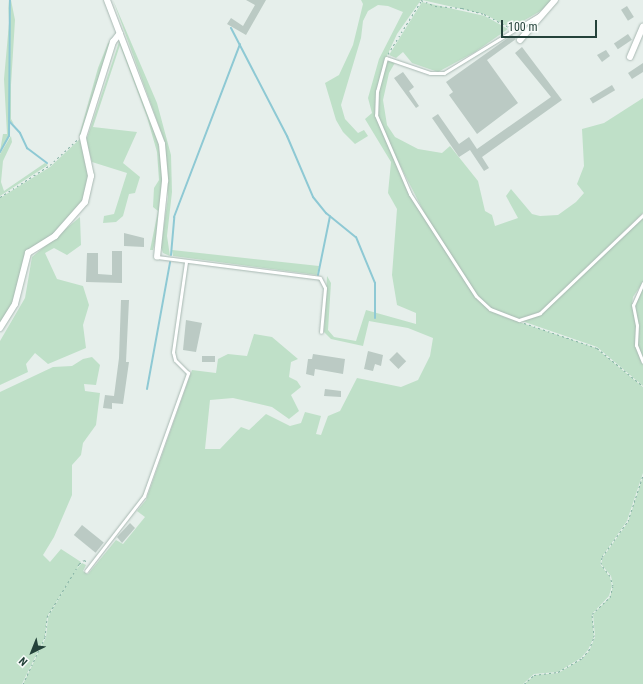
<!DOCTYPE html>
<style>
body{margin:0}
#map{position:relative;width:643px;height:684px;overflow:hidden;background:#e6efeb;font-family:"Roboto Condensed",sans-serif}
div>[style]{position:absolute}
.green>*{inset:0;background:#bfe0c8}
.stream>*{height:2px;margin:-1px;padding:0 1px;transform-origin:1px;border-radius:1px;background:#8ec9d4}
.building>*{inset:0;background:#bbcac4;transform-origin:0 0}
.path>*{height:1px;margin-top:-0.5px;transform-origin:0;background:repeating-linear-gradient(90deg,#86b3a5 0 2px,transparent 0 5px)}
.roads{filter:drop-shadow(0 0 1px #a8b8b2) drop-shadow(0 0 1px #a8b8b2)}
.service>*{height:3px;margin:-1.5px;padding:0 1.5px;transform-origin:1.5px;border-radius:1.5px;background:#fff}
.minor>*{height:6px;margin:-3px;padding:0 3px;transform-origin:3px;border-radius:3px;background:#fff}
span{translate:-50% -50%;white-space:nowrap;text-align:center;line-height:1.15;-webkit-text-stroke:3px #f7fbf9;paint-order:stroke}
.north{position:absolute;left:12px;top:632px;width:40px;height:40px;-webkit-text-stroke:3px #f7fbf9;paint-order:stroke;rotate:223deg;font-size:11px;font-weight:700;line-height:16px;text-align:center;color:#24423a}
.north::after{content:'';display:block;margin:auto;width:14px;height:18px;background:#24423a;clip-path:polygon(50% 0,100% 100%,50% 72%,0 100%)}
.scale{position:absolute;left:501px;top:20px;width:96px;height:18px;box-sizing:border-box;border:2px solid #24423a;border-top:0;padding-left:5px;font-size:12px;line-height:14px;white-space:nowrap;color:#24423a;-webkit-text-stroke:3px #f7fbf9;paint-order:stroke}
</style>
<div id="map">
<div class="green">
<div style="clip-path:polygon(8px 0,11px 25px,9px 137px,0 151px,3px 134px,7px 134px,4px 79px,9px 23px)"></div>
<div style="clip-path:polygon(11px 0,15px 20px,11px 85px,11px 119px,14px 124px,9px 120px)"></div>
<div style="clip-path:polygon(113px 0,157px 103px,171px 155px,172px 192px,167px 236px,170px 256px,163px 253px,161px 247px,168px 197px,164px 140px)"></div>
<div style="clip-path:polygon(361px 0,421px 0,397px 34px,386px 58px,376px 91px,375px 115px,410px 194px,476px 297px,490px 310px,504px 317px,596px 348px,643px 387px,643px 473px,627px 521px,602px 557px,600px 564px,610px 577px,612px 586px,609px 596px,592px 614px,594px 637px,588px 650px,581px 658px,558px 672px,534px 674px,523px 684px,23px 684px,46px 637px,48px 617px,75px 571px,82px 563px,86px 565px,83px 571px,88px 574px,116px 540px,123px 544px,145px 517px,137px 511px,146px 500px,192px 370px,216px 373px,218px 359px,228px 354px,247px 356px,254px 334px,272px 337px,298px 359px,291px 362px,289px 377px,297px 381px,301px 387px,291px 395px,299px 411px,289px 419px,272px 407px,233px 398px,210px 400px,205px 449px,220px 449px,241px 427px,249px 430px,266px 414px,290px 426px,301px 423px,305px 412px,321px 416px,316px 434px,321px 435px,328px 416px,340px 411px,357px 378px,401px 387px,418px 380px,430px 356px,433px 338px,408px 328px,369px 321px,363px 346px,331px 339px,324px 332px,327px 276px,331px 283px,328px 330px,334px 337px,356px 341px,366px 310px,416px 324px,416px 313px,397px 305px,392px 275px,397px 209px,388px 193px,391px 162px,365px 119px,372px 113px,368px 98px,379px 59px,403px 12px,388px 6px,378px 5px,368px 11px,363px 21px,361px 38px,341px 105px,345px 119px,358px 133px,364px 130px,368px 136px,355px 144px,343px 132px,336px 120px,325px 83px,339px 75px,353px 45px,363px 4px)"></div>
<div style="clip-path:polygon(422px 0,552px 0,544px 9px,511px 28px,484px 14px)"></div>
<div style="clip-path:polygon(422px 2px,485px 16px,508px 29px,475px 52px,438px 72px,412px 63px,403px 52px,396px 58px,389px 55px)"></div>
<div style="clip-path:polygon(120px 39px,157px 138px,163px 166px,161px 217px,153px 250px,150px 250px,158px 211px,153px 207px,154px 188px,159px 180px,157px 152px,147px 117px,120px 45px,93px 127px,137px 132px,123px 163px,140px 177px,135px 193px,129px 194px,123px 216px,116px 222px,103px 223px,104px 216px,114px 214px,127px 173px,92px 162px,86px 141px)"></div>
<div style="clip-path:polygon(113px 40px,84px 133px,79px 136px,98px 68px,108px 43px)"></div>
<div style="clip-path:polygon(387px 60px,396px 61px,389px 73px,383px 100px,387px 125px,395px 137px,418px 149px,442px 153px,450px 146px,478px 181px,485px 211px,492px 215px,495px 226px,518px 218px,506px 196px,511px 189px,532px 214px,540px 216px,558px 215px,576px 202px,584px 193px,577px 184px,584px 166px,582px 129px,604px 123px,643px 98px,643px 213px,540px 312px,519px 319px,491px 309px,477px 295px,429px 222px,384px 134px,377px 115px,378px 91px)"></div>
<div style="clip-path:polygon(11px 136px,12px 142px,3px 161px,1px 182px,4px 191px,45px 163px,48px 165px,0 196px,0 154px)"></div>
<div style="clip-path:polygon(82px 137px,90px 174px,84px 202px,54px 235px,30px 251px,16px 304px,0 328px,0 198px,50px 167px)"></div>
<div style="clip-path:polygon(643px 216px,643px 282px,633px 297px,632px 305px,636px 325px,635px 345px,643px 364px,643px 386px,597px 347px,519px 320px,541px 314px)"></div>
<div style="clip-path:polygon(80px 217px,81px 245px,67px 255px,54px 248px,45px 253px,57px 279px,83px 286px,89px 305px,83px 325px,86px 348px,48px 364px,35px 353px,26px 364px,28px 372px,0 385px,0 341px,25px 298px,32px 257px)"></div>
<div style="clip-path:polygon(172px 250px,319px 266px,317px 275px,173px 256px)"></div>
<div style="clip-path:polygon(643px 285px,643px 361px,637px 345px,634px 305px)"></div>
<div style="clip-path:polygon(92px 357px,100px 365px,96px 385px,84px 384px,85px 391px,100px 393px,96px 425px,83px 443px,81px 455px,72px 465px,72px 495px,54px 537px,43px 555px,50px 562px,61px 549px,81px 562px,47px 617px,45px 637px,22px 684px,0 684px,0 392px,53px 367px,72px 366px,83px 359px)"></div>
<div style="clip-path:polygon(643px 476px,643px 684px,524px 684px,535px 675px,558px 673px,582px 659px,589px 651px,595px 637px,593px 614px,610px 597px,613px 586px,611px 576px,601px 564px,603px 557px,628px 522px)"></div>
</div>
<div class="stream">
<div style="left:231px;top:28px;width:122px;rotate:62.6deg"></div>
<div style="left:287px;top:136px;width:66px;rotate:66.9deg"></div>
<div style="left:313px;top:197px;width:21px;rotate:51deg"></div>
<div style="left:326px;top:213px;width:38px;rotate:39deg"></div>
<div style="left:356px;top:237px;width:50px;rotate:67.6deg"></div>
<div style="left:375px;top:283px;width:35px;rotate:90deg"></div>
<div style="left:9px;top:121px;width:16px;rotate:47deg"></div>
<div style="left:20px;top:133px;width:17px;rotate:65deg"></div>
<div style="left:27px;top:148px;width:25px;rotate:37deg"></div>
<div style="left:0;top:152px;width:18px;rotate:-61deg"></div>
<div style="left:9px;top:136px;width:136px;rotate:-89.6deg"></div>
<div style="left:171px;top:255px;width:38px;rotate:-85deg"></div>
<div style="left:174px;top:217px;width:185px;rotate:-69.1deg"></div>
<div style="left:318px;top:275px;width:60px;rotate:-78.5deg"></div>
<div style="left:147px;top:389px;width:129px;rotate:-79.7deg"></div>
</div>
<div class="building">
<div style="clip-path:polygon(246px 0,266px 0,246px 35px,227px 24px,231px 18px,243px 26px,255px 5px)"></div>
<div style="left:627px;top:6px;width:13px;height:7px;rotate:58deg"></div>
<div style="left:628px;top:34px;width:7px;height:17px;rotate:56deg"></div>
<div style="clip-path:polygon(512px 35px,516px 39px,487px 60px,518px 103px,477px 134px,449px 95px,453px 92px,446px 82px)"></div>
<div style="clip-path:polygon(522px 47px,562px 100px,482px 157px,489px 168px,484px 171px,470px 150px,459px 157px,432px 118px,438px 114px,459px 144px,469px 137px,477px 149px,551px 97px,515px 53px)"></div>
<div style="clip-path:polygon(606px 50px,610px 56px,602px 62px,597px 55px)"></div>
<div style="clip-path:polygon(643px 63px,643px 72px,632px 79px,628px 73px)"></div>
<div style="clip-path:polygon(403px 72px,414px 87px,409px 91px,419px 106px,416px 108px,394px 78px)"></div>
<div style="left:612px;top:85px;width:6px;height:26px;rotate:59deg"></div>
<div style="clip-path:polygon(124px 233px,144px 238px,144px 247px,124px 246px)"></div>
<div style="clip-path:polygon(112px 251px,122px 251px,122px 283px,86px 282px,87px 253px,98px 253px,98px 274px,112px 275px)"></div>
<div style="clip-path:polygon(121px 300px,129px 300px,126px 362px,129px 362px,123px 404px,112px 403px,112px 409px,103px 408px,105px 395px,114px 396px,119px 358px)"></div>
<div style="clip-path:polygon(186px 320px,202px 323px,196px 352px,183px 350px)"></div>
<div style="clip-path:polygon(368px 351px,383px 355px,381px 366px,375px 364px,373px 371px,364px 369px)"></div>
<div style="left:397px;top:352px;width:13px;height:11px;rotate:45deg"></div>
<div style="clip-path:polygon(313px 354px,345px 359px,343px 374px,315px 369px,314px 376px,306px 374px,308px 359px,312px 359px)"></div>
<div style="left:202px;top:356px;width:13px;height:6px"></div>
<div style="clip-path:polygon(325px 389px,341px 391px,341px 397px,324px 396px)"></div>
<div style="clip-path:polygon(130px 523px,135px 528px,122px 543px,117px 537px)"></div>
<div style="left:82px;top:525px;width:28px;height:13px;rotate:39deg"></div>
</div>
<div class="path">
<div style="left:421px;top:0;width:15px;rotate:23deg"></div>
<div style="left:435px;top:6px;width:27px;rotate:4deg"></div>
<div style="left:462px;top:8px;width:23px;rotate:15deg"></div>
<div style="left:484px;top:14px;width:27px;rotate:28deg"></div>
<div style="left:388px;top:54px;width:62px;rotate:-58.1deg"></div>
<div style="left:0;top:197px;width:59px;rotate:-32.6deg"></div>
<div style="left:50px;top:165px;width:37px;rotate:-43deg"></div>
<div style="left:524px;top:323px;width:77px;rotate:18.9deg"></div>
<div style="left:597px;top:348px;width:60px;rotate:39.6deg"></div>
<div style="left:23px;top:684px;width:52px;rotate:-64.9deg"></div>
<div style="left:45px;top:637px;width:20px;rotate:-84deg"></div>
<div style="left:47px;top:617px;width:62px;rotate:-58.9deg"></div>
<div style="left:79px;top:564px;width:6px;rotate:-39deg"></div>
<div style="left:84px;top:560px;width:4px;rotate:27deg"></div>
<div style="left:524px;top:684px;width:13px;rotate:-42deg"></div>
<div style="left:534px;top:675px;width:24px;rotate:-7deg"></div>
<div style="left:558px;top:672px;width:28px;rotate:-30deg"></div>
<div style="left:582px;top:658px;width:11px;rotate:-49deg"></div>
<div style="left:589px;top:650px;width:14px;rotate:-69deg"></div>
<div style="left:594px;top:637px;width:23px;rotate:-95deg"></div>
<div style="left:592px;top:614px;width:25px;rotate:-43deg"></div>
<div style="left:610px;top:597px;width:11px;rotate:-75deg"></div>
<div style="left:613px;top:586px;width:10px;rotate:-107deg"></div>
<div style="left:610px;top:576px;width:15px;rotate:-127deg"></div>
<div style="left:601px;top:564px;width:7px;rotate:-82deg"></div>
<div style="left:602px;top:557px;width:44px;rotate:-54.2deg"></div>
<div style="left:628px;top:521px;width:48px;rotate:-71.9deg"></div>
</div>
<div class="roads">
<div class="service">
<div style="left:542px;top:13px;width:115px;rotate:148.5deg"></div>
<div style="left:444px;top:73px;width:14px;rotate:180deg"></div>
<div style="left:430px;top:73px;width:46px;rotate:-161.2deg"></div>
<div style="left:386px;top:58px;width:34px;rotate:105deg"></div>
<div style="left:377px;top:91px;width:24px;rotate:92deg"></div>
<div style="left:376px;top:115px;width:86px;rotate:66.7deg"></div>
<div style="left:410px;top:194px;width:121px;rotate:57.1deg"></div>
<div style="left:476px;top:296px;width:19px;rotate:43deg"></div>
<div style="left:490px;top:309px;width:31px;rotate:21deg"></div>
<div style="left:519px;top:320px;width:22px;rotate:-18deg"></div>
<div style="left:540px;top:313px;width:142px;rotate:-43.6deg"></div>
<div style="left:157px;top:257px;width:164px;rotate:7.3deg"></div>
<div style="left:320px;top:278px;width:11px;rotate:63deg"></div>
<div style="left:325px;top:288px;width:44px;rotate:95.2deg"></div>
<div style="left:643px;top:283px;width:24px;rotate:114deg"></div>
<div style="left:633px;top:305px;width:20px;rotate:79deg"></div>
<div style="left:637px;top:325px;width:20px;rotate:93deg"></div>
<div style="left:636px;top:345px;width:18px;rotate:68deg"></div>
<div style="left:86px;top:571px;width:95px;rotate:-52.3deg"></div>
<div style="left:144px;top:496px;width:131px;rotate:-70.3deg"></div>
<div style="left:188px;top:373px;width:18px;rotate:-135deg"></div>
<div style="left:175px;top:360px;width:8px;rotate:-104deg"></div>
<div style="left:173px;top:352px;width:91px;rotate:-81.8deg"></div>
</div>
<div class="minor">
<div style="left:107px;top:0;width:154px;rotate:69.1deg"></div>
<div style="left:162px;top:144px;width:37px;rotate:85deg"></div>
<div style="left:165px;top:181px;width:76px;rotate:96deg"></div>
<div style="left:520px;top:40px;width:53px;rotate:-48.8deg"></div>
<div style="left:630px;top:57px;width:33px;rotate:-67deg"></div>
<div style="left:0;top:328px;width:28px;rotate:-58deg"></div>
<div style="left:15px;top:304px;width:53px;rotate:-75.7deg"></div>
<div style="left:28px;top:253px;width:32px;rotate:-32deg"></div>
<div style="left:55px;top:236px;width:45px;rotate:-48.6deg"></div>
<div style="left:85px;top:202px;width:27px;rotate:-77deg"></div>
<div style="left:91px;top:176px;width:40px;rotate:-102deg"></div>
<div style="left:83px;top:137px;width:100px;rotate:-72.5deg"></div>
<div style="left:113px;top:42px;width:11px;rotate:-52deg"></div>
</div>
</div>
<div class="north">N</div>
<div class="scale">100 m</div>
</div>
